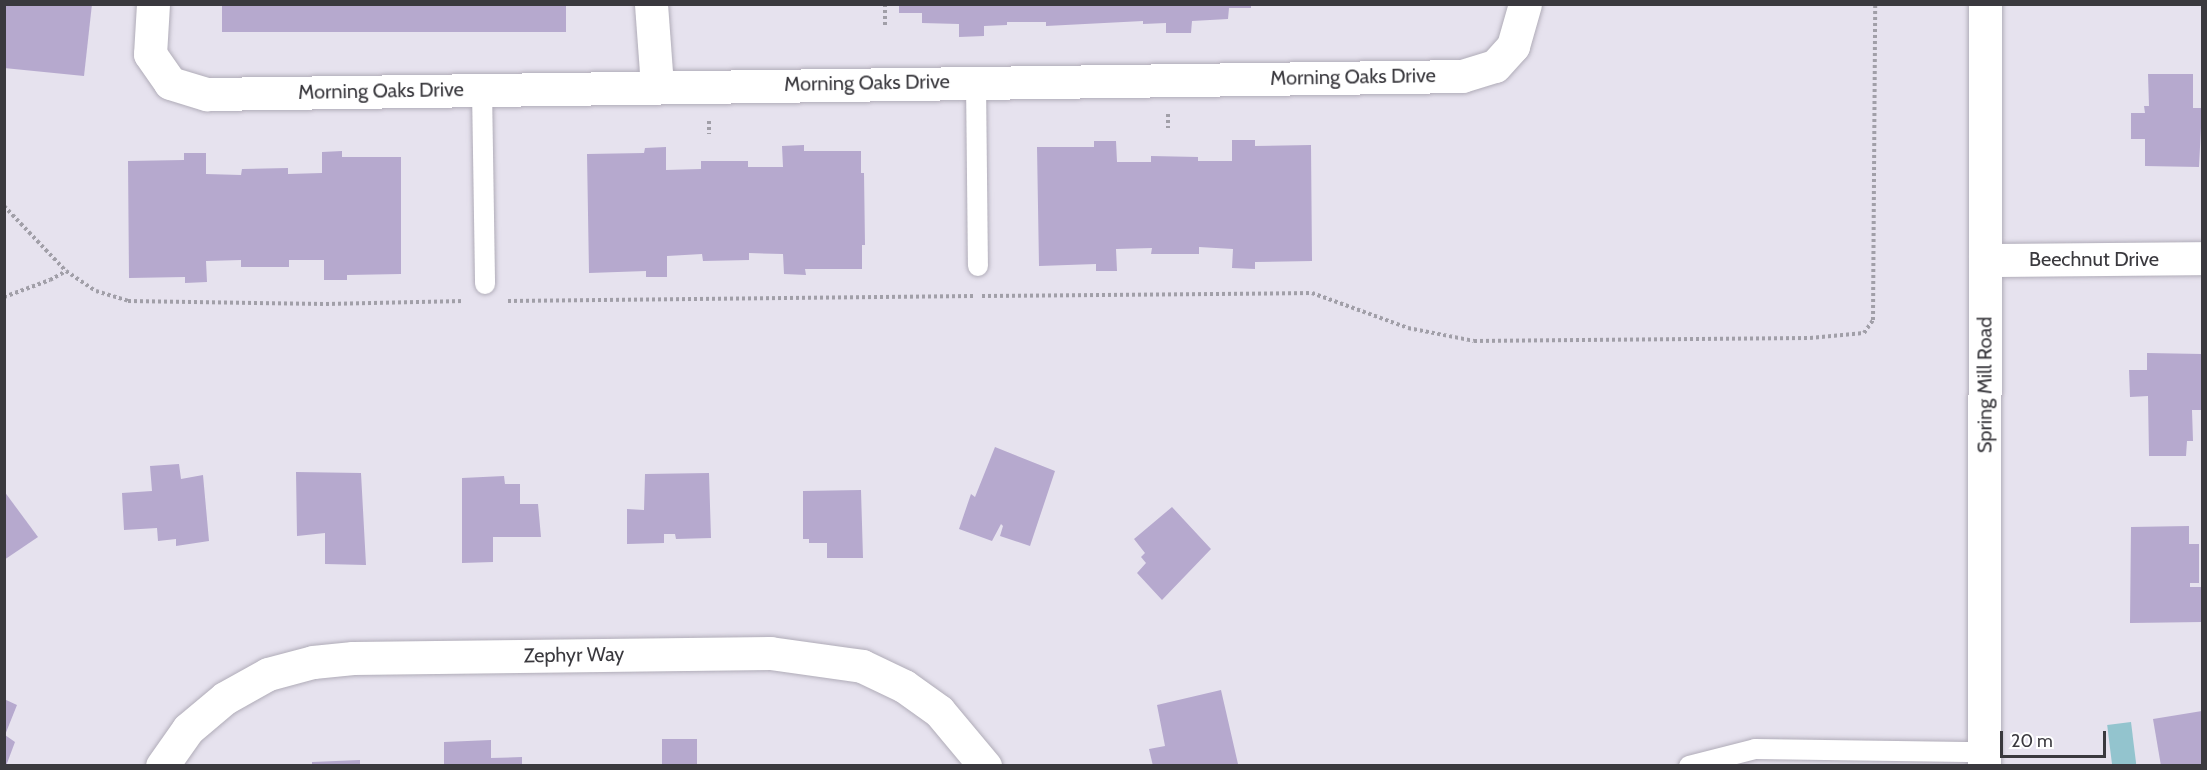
<!DOCTYPE html>
<style>
body{margin:0}
#map{position:relative;width:2207px;height:770px;overflow:hidden;background:#e6e2ee;font-family:Cabin,sans-serif}
div>[style]{position:absolute}
.water>*{inset:0;background:#93c4ce;transform-origin:0 0}
.building>*{inset:0;background:#b6a9ce;transform-origin:0 0}
.path>*{height:4px;margin-top:-2px;transform-origin:0;background:repeating-linear-gradient(90deg,#a19fa8 0 3px,transparent 0 6px)}
.roads{filter:drop-shadow(0 0 2px #b0acb8) drop-shadow(0 0 2px #b0acb8)}
.lane>*{height:20px;margin:-10px;padding:0 10px;transform-origin:10px;border-radius:10px;background:#fff}
.street>*{height:33px;margin:-16.5px;padding:0 16.5px;transform-origin:16.5px;border-radius:16.5px;background:#fff}
.secondary>*{height:33px;margin:-16.5px;padding:0 16.5px;transform-origin:16.5px;border-radius:16.5px;background:#fff}
span{translate:-50% -50%;white-space:nowrap;text-align:center;line-height:1.15;-webkit-text-stroke:4.5px #fff;paint-order:stroke}
.street-label{font-size:20px;color:#3a393e}
.frame{position:absolute;inset:0;border:6px solid #3a393e;pointer-events:none}
.scale{position:absolute;left:2000px;top:731px;width:106px;height:27px;box-sizing:border-box;border:3px solid #3a393e;border-top:0;padding-left:8px;font-size:18px;line-height:21px;white-space:nowrap;color:#3a393e;-webkit-text-stroke:4px #fff;paint-order:stroke}
</style>
<div id="map">
<div class="water">
<div style="left:2131px;top:722px;width:43px;height:24px;rotate:83deg"></div>
</div>
<div class="building">
<div style="clip-path:polygon(4px 4px,92px 4px,84px 76px,4px 68px)"></div>
<div style="left:222px;top:4px;width:344px;height:28px"></div>
<div style="clip-path:polygon(899px 4px,1251px 4px,1251px 8px,1229px 8px,1228px 19px,1192px 21px,1191px 33px,1166px 33px,1166px 23px,1143px 24px,1143px 21px,1046px 26px,1046px 22px,1007px 22px,1007px 25px,984px 26px,984px 36px,959px 37px,959px 24px,922px 23px,922px 13px,899px 13px)"></div>
<div style="clip-path:polygon(2148px 74px,2193px 74px,2193px 108px,2202px 108px,2199px 167px,2145px 166px,2145px 139px,2131px 139px,2131px 113px,2145px 113px,2144px 106px,2149px 106px)"></div>
<div style="clip-path:polygon(1232px 140px,1255px 140px,1255px 146px,1311px 145px,1312px 261px,1255px 262px,1255px 269px,1232px 268px,1233px 249px,1199px 247px,1199px 254px,1151px 254px,1152px 248px,1116px 249px,1117px 271px,1096px 271px,1096px 264px,1039px 266px,1037px 147px,1094px 147px,1094px 141px,1116px 141px,1117px 162px,1151px 162px,1151px 156px,1198px 157px,1198px 161px,1232px 161px)"></div>
<div style="clip-path:polygon(804px 145px,804px 151px,861px 151px,861px 173px,864px 173px,865px 245px,862px 245px,862px 269px,805px 269px,806px 275px,784px 274px,783px 254px,749px 253px,749px 260px,703px 261px,702px 254px,667px 256px,667px 277px,646px 277px,646px 271px,589px 273px,587px 154px,644px 153px,645px 148px,666px 147px,666px 170px,701px 169px,701px 161px,748px 161px,748px 167px,783px 167px,782px 146px)"></div>
<div style="clip-path:polygon(342px 151px,342px 157px,401px 157px,401px 274px,347px 275px,347px 280px,324px 280px,324px 260px,289px 260px,289px 267px,241px 267px,241px 260px,206px 261px,207px 282px,185px 283px,185px 277px,129px 278px,128px 161px,184px 160px,184px 153px,206px 153px,206px 174px,241px 175px,242px 169px,288px 168px,288px 174px,322px 173px,322px 152px)"></div>
<div style="clip-path:polygon(2147px 353px,2202px 354px,2202px 410px,2192px 410px,2193px 441px,2187px 441px,2186px 456px,2149px 456px,2148px 396px,2130px 397px,2129px 370px,2147px 370px)"></div>
<div style="clip-path:polygon(995px 447px,1055px 471px,1030px 546px,1000px 536px,1003px 526px,1001px 524px,992px 541px,959px 529px,971px 494px,975px 497px)"></div>
<div style="clip-path:polygon(179px 464px,181px 479px,203px 475px,209px 541px,176px 546px,176px 539px,158px 541px,157px 528px,124px 530px,122px 493px,152px 491px,150px 466px)"></div>
<div style="clip-path:polygon(296px 472px,361px 473px,366px 565px,325px 564px,325px 533px,297px 536px)"></div>
<div style="clip-path:polygon(709px 473px,711px 538px,676px 539px,675px 534px,664px 534px,664px 543px,627px 544px,627px 509px,644px 510px,645px 474px)"></div>
<div style="clip-path:polygon(504px 476px,505px 484px,520px 484px,520px 504px,538px 504px,541px 537px,493px 537px,493px 562px,462px 563px,462px 478px)"></div>
<div style="clip-path:polygon(861px 490px,863px 558px,827px 558px,827px 543px,809px 543px,809px 539px,803px 539px,803px 491px)"></div>
<div style="clip-path:polygon(4px 491px,38px 537px,4px 560px)"></div>
<div style="clip-path:polygon(1172px 507px,1211px 549px,1162px 600px,1137px 573px,1146px 563px,1141px 557px,1145px 553px,1134px 539px)"></div>
<div style="clip-path:polygon(2189px 526px,2189px 544px,2199px 544px,2199px 583px,2190px 583px,2190px 587px,2202px 587px,2202px 622px,2130px 623px,2131px 527px)"></div>
<div style="clip-path:polygon(1221px 690px,1238px 764px,1153px 766px,1149px 749px,1165px 746px,1157px 705px)"></div>
<div style="clip-path:polygon(4px 699px,17px 705px,5px 735px,15px 742px,6px 766px,4px 766px)"></div>
<div style="clip-path:polygon(2202px 711px,2202px 766px,2161px 766px,2153px 719px)"></div>
<div style="left:662px;top:739px;width:35px;height:27px"></div>
<div style="clip-path:polygon(491px 740px,491px 758px,522px 757px,522px 766px,444px 766px,444px 742px)"></div>
<div style="clip-path:polygon(360px 760px,360px 766px,312px 766px,312px 762px)"></div>
</div>
<div class="path">
<div style="left:885px;top:4px;width:23px;rotate:90deg"></div>
<div style="left:1168px;top:114px;width:14px;rotate:90deg"></div>
<div style="left:709px;top:121px;width:13px;rotate:90deg"></div>
<div style="left:4px;top:206px;width:90px;rotate:46.4deg"></div>
<div style="left:982px;top:296px;width:330px;rotate:-0.5deg"></div>
<div style="left:1312px;top:293px;width:102px;rotate:20deg"></div>
<div style="left:1408px;top:328px;width:67px;rotate:11.1deg"></div>
<div style="left:1474px;top:341px;width:336px;rotate:-0.5deg"></div>
<div style="left:1810px;top:338px;width:54px;rotate:-5.3deg"></div>
<div style="left:1864px;top:333px;width:16px;rotate:-55deg"></div>
<div style="left:1873px;top:320px;width:316px;rotate:-89.6deg"></div>
<div style="left:4px;top:297px;width:49px;rotate:-20.3deg"></div>
<div style="left:50px;top:280px;width:18px;rotate:-29deg"></div>
<div style="left:66px;top:271px;width:36px;rotate:34deg"></div>
<div style="left:96px;top:291px;width:34px;rotate:17deg"></div>
<div style="left:128px;top:301px;width:198px;rotate:0.9deg"></div>
<div style="left:326px;top:304px;width:138px;rotate:-1.2deg"></div>
<div style="left:508px;top:301px;width:466px;rotate:-0.6deg"></div>
</div>
<div class="roads">
<div class="lane">
<div style="left:976px;top:81px;width:185px;rotate:89.4deg"></div>
<div style="left:482px;top:89px;width:195px;rotate:89.1deg"></div>
<div style="left:1689px;top:766px;width:68px;rotate:-14.4deg"></div>
<div style="left:1755px;top:749px;width:229px;rotate:0.8deg"></div>
</div>
<div class="street">
<div style="left:153px;top:4px;width:50px;rotate:93.4deg"></div>
<div style="left:150px;top:54px;width:35px;rotate:55deg"></div>
<div style="left:170px;top:83px;width:39px;rotate:17deg"></div>
<div style="left:207px;top:94px;width:1255px;rotate:-0.82deg"></div>
<div style="left:1462px;top:76px;width:34px;rotate:-17deg"></div>
<div style="left:1495px;top:66px;width:27px;rotate:-48deg"></div>
<div style="left:1513px;top:46px;width:44px;rotate:-74.1deg"></div>
<div style="left:651px;top:4px;width:82px;rotate:85.8deg"></div>
<div style="left:1985px;top:260px;width:217px;rotate:-0.5deg"></div>
<div style="left:162px;top:766px;width:45px;rotate:-54.9deg"></div>
<div style="left:188px;top:729px;width:48px;rotate:-40deg"></div>
<div style="left:225px;top:698px;width:49px;rotate:-29.2deg"></div>
<div style="left:268px;top:674px;width:47px;rotate:-14.9deg"></div>
<div style="left:313px;top:662px;width:40px;rotate:-5.7deg"></div>
<div style="left:353px;top:658px;width:417px;rotate:-0.7deg"></div>
<div style="left:770px;top:653px;width:93px;rotate:8deg"></div>
<div style="left:862px;top:666px;width:47px;rotate:25.5deg"></div>
<div style="left:904px;top:686px;width:43px;rotate:35.5deg"></div>
<div style="left:939px;top:711px;width:72px;rotate:50.1deg"></div>
</div>
<div class="secondary">
<div style="left:1984px;top:766px;width:762px;rotate:-89.92deg"></div>
</div>
</div>
<div class="street-label">
<span style="left:1353px;top:77px;rotate:-1deg">Morning Oaks Drive</span>
<span style="left:867px;top:83px;rotate:-1deg">Morning Oaks Drive</span>
<span style="left:381px;top:91px;rotate:-1deg">Morning Oaks Drive</span>
<span style="left:2094px;top:259px">Beechnut Drive</span>
<span style="left:1985px;top:385px;rotate:-90deg">Spring Mill Road</span>
<span style="left:574px;top:655px;rotate:-1deg">Zephyr Way</span>
</div>
<div class="frame"></div>
<div class="scale">20 m</div>
</div>
